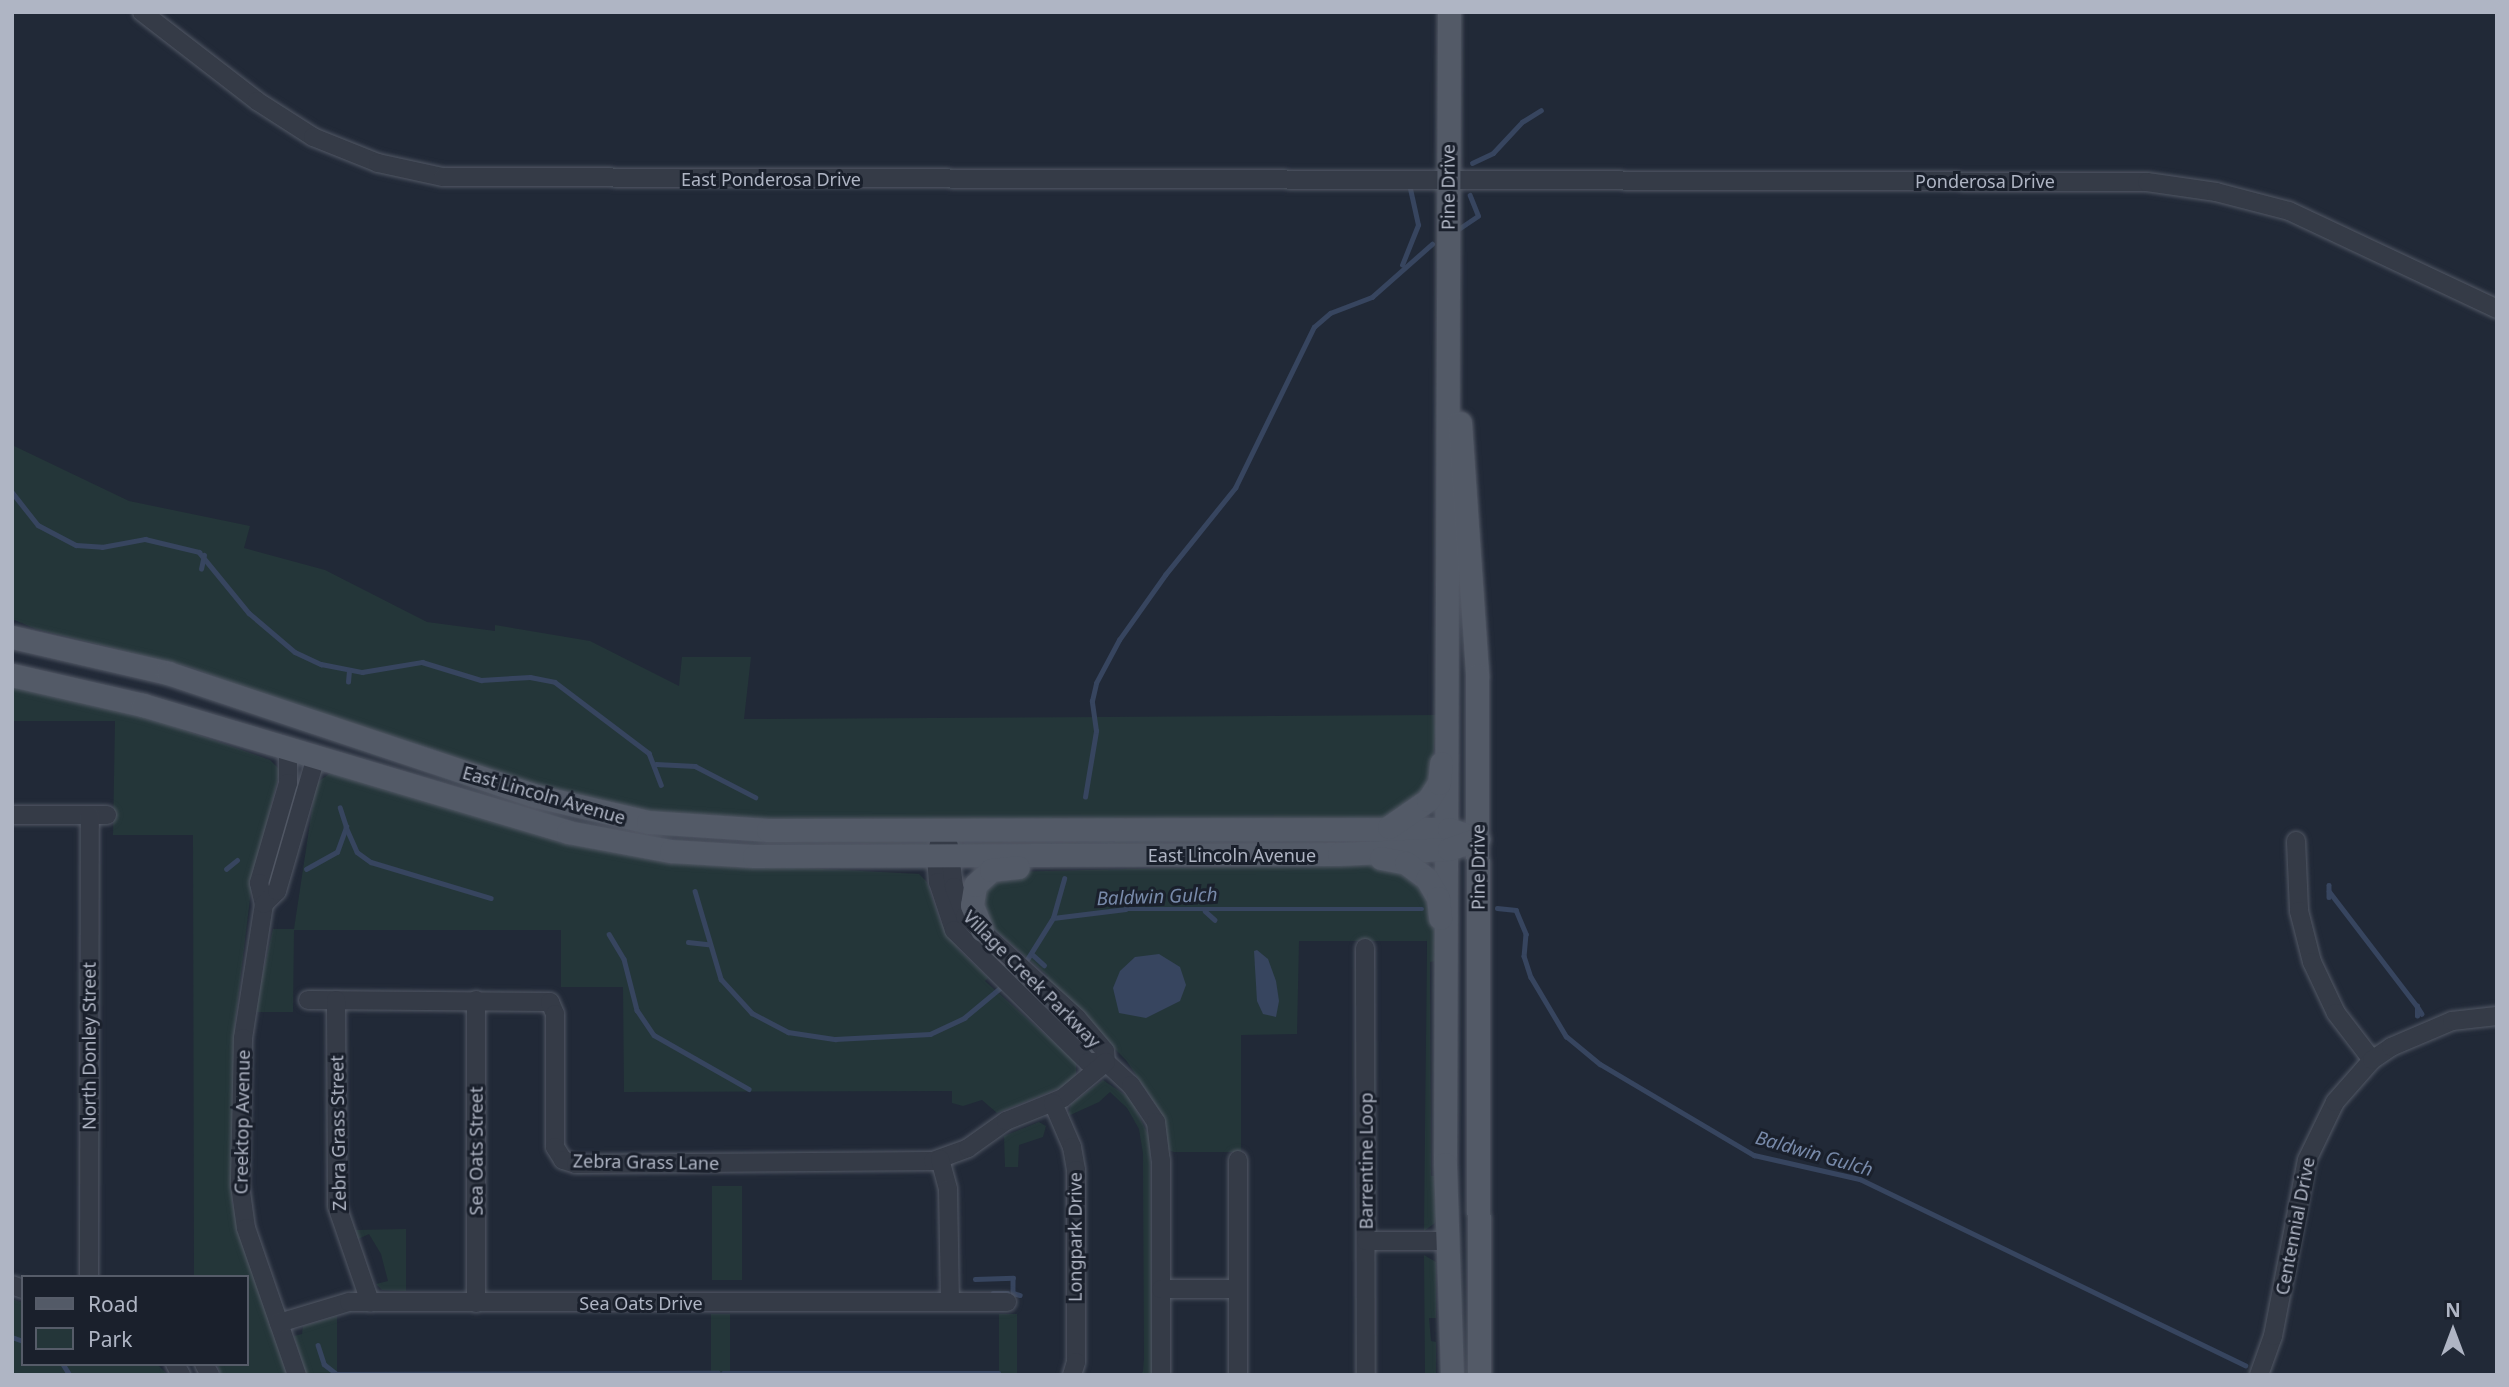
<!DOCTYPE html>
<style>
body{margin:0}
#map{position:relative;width:2509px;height:1387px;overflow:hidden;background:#212937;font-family:"Noto Sans",sans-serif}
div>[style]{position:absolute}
.green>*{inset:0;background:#243639;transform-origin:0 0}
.water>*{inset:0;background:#37455f}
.stream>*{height:4.5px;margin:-2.25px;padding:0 2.25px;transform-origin:2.25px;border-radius:2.25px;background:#37455f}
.roads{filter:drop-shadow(0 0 2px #525865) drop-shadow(0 0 2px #525865)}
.minor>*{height:18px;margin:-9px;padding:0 9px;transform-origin:9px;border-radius:9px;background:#353b47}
.major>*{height:23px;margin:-11.5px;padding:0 11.5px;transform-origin:11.5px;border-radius:11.5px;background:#535a67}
span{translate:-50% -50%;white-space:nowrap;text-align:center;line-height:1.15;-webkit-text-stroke:6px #1a202c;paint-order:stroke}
.street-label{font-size:18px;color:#afb5c4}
.water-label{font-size:19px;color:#788aaa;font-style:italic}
.frame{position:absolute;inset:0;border:14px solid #afb5c4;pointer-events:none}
.legend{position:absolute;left:21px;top:1275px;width:228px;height:91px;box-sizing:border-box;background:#1a202c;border:2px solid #565c69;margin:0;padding:9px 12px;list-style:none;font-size:21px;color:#afb5c4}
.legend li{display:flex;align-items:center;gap:14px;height:35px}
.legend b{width:35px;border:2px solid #565c69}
.north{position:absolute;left:2418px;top:1296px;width:70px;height:70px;-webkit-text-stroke:5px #1a202c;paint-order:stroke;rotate:0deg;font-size:19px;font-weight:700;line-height:28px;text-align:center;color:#afb5c4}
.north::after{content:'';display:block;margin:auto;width:24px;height:32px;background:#afb5c4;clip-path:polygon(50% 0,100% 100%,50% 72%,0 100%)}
</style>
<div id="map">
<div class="green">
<div style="clip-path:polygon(12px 445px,129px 501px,250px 526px,244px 548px,325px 570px,427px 622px,495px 631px,495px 625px,590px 641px,679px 686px,682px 657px,751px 657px,744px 719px,1437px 715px,1431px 784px,1386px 818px,806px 821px,671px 816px,562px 794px,295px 708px,192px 668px,36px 629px,12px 619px)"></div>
<div style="clip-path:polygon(12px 684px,134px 712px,270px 760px,280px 770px,252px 882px,235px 1023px,232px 1203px,287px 1375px,221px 1375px,217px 1364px,247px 1364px,247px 1277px,194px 1277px,193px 835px,113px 835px,115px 721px,12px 721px)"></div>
<div style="clip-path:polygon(332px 772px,746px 865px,919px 874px,927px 882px,940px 921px,959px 950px,988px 978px,985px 981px,1076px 1062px,1076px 1074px,1067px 1085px,997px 1113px,982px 1100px,963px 1106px,952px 1103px,952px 1091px,624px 1092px,623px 987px,561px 987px,561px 930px,294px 930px,293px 1012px,254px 1012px,273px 929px,294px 929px,316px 783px)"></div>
<div style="clip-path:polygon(1376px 863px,1412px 874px,1436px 913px,1436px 961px,1430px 962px,1431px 1176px,1436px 1176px,1436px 1215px,1435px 1223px,1424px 1231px,1427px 941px,1299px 941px,1297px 1034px,1241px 1035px,1241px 1152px,1174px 1152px,1168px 1150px,1161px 1113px,1126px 1060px,1045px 979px,1048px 976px,985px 921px,980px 894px,1006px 872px)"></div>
<div style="clip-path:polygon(1103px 1080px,1131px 1099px,1150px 1139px,1152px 1375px,1138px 1375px,1143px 1372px,1144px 1358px,1143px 1154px,1139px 1129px,1127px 1108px,1110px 1092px,1099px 1102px,1068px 1116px,1071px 1104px)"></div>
<div style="clip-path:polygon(1039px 1122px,1046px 1126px,1043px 1137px,1019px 1145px,1018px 1167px,1005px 1167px,1004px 1136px)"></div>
<div style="left:712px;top:1186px;width:30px;height:94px"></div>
<div style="clip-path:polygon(406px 1229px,406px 1291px,382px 1290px,376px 1284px,388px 1281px,381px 1254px,369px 1234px,358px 1239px,355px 1230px)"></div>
<div style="clip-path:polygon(1424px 1255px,1436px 1262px,1436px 1318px,1429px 1318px,1431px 1341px,1436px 1342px,1436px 1375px,1425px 1375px)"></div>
<div style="clip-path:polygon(12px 1299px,23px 1303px,23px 1364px,157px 1364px,168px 1375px,12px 1375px)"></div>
<div style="left:711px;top:1314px;width:19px;height:59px"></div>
<div style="left:999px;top:1314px;width:18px;height:60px"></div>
<div style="clip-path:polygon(337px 1316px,337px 1373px,306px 1375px,294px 1336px,302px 1334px,303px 1326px)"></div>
</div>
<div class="water">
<div style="clip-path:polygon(1257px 950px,1268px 959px,1276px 981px,1279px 1001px,1276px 1017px,1263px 1014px,1257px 1001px,1254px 951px)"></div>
<div style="clip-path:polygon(1159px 954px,1180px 967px,1186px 985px,1180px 1001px,1146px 1018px,1119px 1013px,1113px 988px,1120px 971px,1135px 957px)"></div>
</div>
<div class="stream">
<div style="left:1472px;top:163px;width:23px;rotate:-25deg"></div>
<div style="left:1493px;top:153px;width:42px;rotate:-46.9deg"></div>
<div style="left:1522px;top:122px;width:22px;rotate:-32deg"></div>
<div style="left:1457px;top:230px;width:25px;rotate:-34deg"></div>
<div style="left:1478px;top:216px;width:22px;rotate:-112deg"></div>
<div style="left:1402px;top:265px;width:43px;rotate:-68.2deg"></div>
<div style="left:1418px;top:225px;width:42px;rotate:-102.4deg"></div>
<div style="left:12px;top:492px;width:42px;rotate:51.8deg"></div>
<div style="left:38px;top:525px;width:43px;rotate:27.8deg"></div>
<div style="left:76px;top:545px;width:26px;rotate:4deg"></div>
<div style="left:102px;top:547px;width:44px;rotate:-10.5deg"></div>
<div style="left:145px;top:539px;width:56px;rotate:13.5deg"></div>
<div style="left:199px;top:552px;width:79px;rotate:50.7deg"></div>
<div style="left:249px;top:613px;width:60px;rotate:40.3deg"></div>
<div style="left:295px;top:652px;width:29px;rotate:25deg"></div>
<div style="left:321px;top:664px;width:42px;rotate:11deg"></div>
<div style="left:362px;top:672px;width:61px;rotate:-9.5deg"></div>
<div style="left:422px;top:662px;width:62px;rotate:17deg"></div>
<div style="left:481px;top:680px;width:49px;rotate:-3.5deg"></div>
<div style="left:530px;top:677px;width:25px;rotate:11deg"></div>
<div style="left:555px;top:682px;width:118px;rotate:37.1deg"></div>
<div style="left:649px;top:753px;width:34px;rotate:69deg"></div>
<div style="left:201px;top:569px;width:14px;rotate:-78deg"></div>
<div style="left:348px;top:682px;width:11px;rotate:-85deg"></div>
<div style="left:656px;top:764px;width:39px;rotate:3deg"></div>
<div style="left:695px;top:766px;width:68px;rotate:27.3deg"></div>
<div style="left:1085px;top:797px;width:67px;rotate:-80.5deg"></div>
<div style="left:1096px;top:731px;width:30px;rotate:-98deg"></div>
<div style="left:1092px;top:701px;width:18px;rotate:-77deg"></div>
<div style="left:1096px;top:683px;width:49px;rotate:-61.9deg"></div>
<div style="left:1119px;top:640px;width:80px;rotate:-54.7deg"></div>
<div style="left:1165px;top:575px;width:112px;rotate:-51.2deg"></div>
<div style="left:1235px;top:488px;width:179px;rotate:-63.9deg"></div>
<div style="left:1314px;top:327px;width:21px;rotate:-41deg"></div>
<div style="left:1330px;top:313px;width:45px;rotate:-20.9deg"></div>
<div style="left:1372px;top:297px;width:80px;rotate:-41.5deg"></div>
<div style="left:346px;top:827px;width:27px;rotate:66deg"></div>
<div style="left:357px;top:852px;width:17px;rotate:36deg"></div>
<div style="left:371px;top:862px;width:125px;rotate:16.7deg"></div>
<div style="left:226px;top:869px;width:14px;rotate:-39deg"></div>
<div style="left:306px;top:869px;width:35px;rotate:-29deg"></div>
<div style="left:337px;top:852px;width:27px;rotate:-70deg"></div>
<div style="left:346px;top:827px;width:20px;rotate:-108deg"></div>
<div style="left:2329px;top:885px;width:12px;rotate:90deg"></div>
<div style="left:695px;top:891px;width:92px;rotate:73.5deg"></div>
<div style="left:721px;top:979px;width:46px;rotate:47.6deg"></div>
<div style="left:752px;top:1013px;width:41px;rotate:27.8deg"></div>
<div style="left:788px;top:1032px;width:48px;rotate:8.5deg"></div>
<div style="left:835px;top:1039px;width:95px;rotate:-3deg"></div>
<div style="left:930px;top:1034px;width:38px;rotate:-25deg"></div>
<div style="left:964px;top:1018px;width:53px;rotate:-39.7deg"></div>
<div style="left:2329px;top:891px;width:145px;rotate:52.6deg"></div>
<div style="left:1497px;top:908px;width:19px;rotate:6deg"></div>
<div style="left:1516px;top:910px;width:26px;rotate:67deg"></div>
<div style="left:1526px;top:934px;width:22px;rotate:95deg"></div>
<div style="left:1524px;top:956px;width:22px;rotate:72deg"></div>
<div style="left:1531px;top:977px;width:69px;rotate:59.3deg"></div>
<div style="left:1566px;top:1036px;width:44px;rotate:39.5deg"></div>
<div style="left:1600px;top:1064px;width:179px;rotate:30.6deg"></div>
<div style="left:1754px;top:1155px;width:109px;rotate:12.8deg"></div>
<div style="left:1860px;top:1179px;width:428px;rotate:25.8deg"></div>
<div style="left:1205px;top:911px;width:13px;rotate:42deg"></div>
<div style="left:1053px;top:918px;width:73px;rotate:-7.1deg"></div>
<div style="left:1125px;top:909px;width:297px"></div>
<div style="left:609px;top:934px;width:29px;rotate:59deg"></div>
<div style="left:624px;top:959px;width:53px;rotate:75.7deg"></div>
<div style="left:637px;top:1010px;width:30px;rotate:56deg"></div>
<div style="left:654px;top:1035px;width:109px;rotate:29.6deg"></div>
<div style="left:688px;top:942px;width:20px;rotate:6deg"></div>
<div style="left:1033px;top:955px;width:15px;rotate:42deg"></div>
<div style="left:1023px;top:966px;width:57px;rotate:-58deg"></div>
<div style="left:1053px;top:918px;width:41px;rotate:-74.2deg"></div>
<div style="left:2417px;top:1016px;width:10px;rotate:-90deg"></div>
<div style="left:2417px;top:1006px;width:9px;rotate:58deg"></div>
<div style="left:975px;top:1279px;width:38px;rotate:-2deg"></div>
<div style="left:1013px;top:1278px;width:15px;rotate:90deg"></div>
<div style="left:1013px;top:1293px;width:7px;rotate:16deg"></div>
<div style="left:993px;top:1293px;width:15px"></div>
<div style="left:12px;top:1337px;width:12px;rotate:20deg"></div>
<div style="left:318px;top:1345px;width:20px;rotate:72deg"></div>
<div style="left:324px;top:1364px;width:16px;rotate:38deg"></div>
<div style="left:337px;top:1374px;width:381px;rotate:-0.2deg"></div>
<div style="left:63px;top:1364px;width:13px;rotate:58deg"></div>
<div style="left:723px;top:1373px;width:276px"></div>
</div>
<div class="roads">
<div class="minor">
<div style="left:142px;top:12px;width:145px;rotate:37.7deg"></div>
<div style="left:257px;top:101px;width:67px;rotate:32.7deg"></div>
<div style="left:313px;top:137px;width:70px;rotate:21.8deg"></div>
<div style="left:378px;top:163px;width:66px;rotate:12.2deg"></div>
<div style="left:443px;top:177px;width:1704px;rotate:0.17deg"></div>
<div style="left:2147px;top:182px;width:70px;rotate:8.2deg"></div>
<div style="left:2216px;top:192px;width:75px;rotate:14.6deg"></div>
<div style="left:2289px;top:211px;width:230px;rotate:25.2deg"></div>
<div style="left:288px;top:748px;width:35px;rotate:90deg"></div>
<div style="left:288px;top:783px;width:104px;rotate:106.2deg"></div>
<div style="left:259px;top:883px;width:22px;rotate:77deg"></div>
<div style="left:264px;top:904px;width:136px;rotate:98.9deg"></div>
<div style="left:243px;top:1038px;width:147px;rotate:91.2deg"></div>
<div style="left:240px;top:1185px;width:43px;rotate:82.1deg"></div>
<div style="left:246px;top:1228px;width:156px;rotate:70.9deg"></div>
<div style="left:12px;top:815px;width:95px"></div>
<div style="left:943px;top:830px;width:26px;rotate:106deg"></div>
<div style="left:936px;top:855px;width:27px;rotate:86deg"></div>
<div style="left:938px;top:882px;width:51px;rotate:71.6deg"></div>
<div style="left:954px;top:930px;width:188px;rotate:44.6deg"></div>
<div style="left:1088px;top:1062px;width:18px"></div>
<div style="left:1106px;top:1062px;width:34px;rotate:43deg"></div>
<div style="left:1131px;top:1085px;width:45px;rotate:56deg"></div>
<div style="left:1156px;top:1122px;width:38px;rotate:83deg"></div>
<div style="left:1161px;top:1160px;width:215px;rotate:90deg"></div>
<div style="left:2296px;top:841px;width:70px;rotate:87.5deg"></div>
<div style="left:2299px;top:911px;width:53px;rotate:75.7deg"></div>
<div style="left:2312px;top:962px;width:56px;rotate:64.8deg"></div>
<div style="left:2336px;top:1013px;width:59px;rotate:52.5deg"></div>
<div style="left:949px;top:846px;width:41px;rotate:83deg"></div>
<div style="left:954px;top:887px;width:31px;rotate:69deg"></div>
<div style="left:965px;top:916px;width:151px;rotate:42.3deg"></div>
<div style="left:1077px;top:1018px;width:43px;rotate:49.7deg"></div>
<div style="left:1105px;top:1051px;width:11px;rotate:85deg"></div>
<div style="left:264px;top:904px;width:18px;rotate:-45deg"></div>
<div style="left:277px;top:891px;width:140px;rotate:-73.8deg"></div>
<div style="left:1365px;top:948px;width:427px;rotate:89.9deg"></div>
<div style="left:308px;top:1000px;width:242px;rotate:0.5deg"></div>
<div style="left:550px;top:1002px;width:13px;rotate:67deg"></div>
<div style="left:555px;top:1014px;width:133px;rotate:90deg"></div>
<div style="left:555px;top:1147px;width:15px;rotate:58deg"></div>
<div style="left:563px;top:1160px;width:14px;rotate:17deg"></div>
<div style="left:576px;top:1164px;width:357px;rotate:-0.5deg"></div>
<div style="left:933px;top:1161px;width:37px;rotate:-20deg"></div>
<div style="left:968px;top:1148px;width:47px;rotate:-35.4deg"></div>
<div style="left:1006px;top:1121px;width:61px;rotate:-22deg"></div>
<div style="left:1063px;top:1098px;width:56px;rotate:-39.9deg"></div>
<div style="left:336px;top:1000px;width:206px;rotate:89.7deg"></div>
<div style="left:337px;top:1206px;width:102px;rotate:71deg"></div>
<div style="left:476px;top:1000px;width:303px;rotate:90deg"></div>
<div style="left:1053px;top:1103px;width:48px;rotate:66.6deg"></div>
<div style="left:1072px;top:1147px;width:23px;rotate:80deg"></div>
<div style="left:1076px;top:1170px;width:192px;rotate:90deg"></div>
<div style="left:1076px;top:1362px;width:14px;rotate:107deg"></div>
<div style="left:940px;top:1159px;width:31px;rotate:75deg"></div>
<div style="left:948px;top:1189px;width:113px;rotate:89deg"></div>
<div style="left:1366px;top:1241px;width:80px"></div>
<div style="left:89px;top:1277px;width:462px;rotate:-89.9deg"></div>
<div style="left:12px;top:1285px;width:12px;rotate:20deg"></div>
<div style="left:1161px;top:1289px;width:77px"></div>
<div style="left:279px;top:1323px;width:73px;rotate:-16.7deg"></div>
<div style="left:349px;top:1302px;width:658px"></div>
<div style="left:175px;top:1364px;width:13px;rotate:61deg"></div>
<div style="left:204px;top:1364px;width:13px;rotate:61deg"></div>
<div style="left:1238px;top:1375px;width:215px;rotate:-90deg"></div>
<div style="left:2259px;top:1375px;width:41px;rotate:-70.3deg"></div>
<div style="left:2273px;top:1336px;width:179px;rotate:-79.1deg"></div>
<div style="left:2307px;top:1160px;width:64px;rotate:-64.2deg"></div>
<div style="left:2335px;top:1102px;width:56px;rotate:-48.6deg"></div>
<div style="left:2372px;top:1060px;width:23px;rotate:-34deg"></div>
<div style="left:2391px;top:1047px;width:66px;rotate:-23.1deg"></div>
<div style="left:2452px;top:1021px;width:45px;rotate:-6.3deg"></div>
</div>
<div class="major">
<div style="left:1449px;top:12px;width:1152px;rotate:90.2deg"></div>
<div style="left:1445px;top:1164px;width:211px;rotate:88.1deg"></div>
<div style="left:1460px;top:423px;width:253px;rotate:86.1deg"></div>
<div style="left:1477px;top:675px;width:700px;rotate:89.84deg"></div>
<div style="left:12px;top:637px;width:160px;rotate:13deg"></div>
<div style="left:168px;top:673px;width:388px;rotate:18.5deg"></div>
<div style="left:536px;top:796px;width:115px;rotate:13.1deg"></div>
<div style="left:648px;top:822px;width:120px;rotate:3.8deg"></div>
<div style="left:768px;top:830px;width:681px;rotate:-0.08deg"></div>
<div style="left:1449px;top:829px;width:31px;rotate:19deg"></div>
<div style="left:12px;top:675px;width:134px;rotate:12.9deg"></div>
<div style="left:143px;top:705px;width:444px;rotate:16.6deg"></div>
<div style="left:568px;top:832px;width:105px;rotate:10.5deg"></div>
<div style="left:671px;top:851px;width:83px;rotate:3.4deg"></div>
<div style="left:754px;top:856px;width:585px;rotate:-0.2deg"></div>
<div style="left:1339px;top:854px;width:110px;rotate:-2.6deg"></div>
<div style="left:1449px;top:849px;width:31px;rotate:-19deg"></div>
<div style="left:1389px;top:827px;width:47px;rotate:-34.7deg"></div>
<div style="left:1428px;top:800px;width:20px;rotate:-57deg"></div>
<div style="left:1439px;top:783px;width:20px;rotate:-84deg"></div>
<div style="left:1381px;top:858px;width:25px;rotate:11deg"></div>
<div style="left:1406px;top:863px;width:26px;rotate:37deg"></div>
<div style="left:1427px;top:879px;width:22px;rotate:60deg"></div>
<div style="left:1438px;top:898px;width:20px;rotate:84deg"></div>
<div style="left:982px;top:930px;width:27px;rotate:-112deg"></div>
<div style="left:972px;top:905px;width:20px;rotate:-81deg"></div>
<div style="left:975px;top:885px;width:22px;rotate:-43deg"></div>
<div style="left:991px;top:870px;width:27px;rotate:-6deg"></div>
</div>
</div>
<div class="street-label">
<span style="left:771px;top:179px">East Ponderosa Drive</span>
<span style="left:1985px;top:181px">Ponderosa Drive</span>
<span style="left:1448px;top:187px;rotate:-90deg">Pine Drive</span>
<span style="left:544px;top:795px;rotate:16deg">East Lincoln Avenue</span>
<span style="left:1232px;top:855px">East Lincoln Avenue</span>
<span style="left:1478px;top:867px;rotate:-90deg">Pine Drive</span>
<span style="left:1032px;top:979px;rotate:45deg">Village Creek Parkway</span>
<span style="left:89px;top:1046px;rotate:-90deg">North Donley Street</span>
<span style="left:242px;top:1122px;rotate:-89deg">Creektop Avenue</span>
<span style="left:338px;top:1133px;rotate:-91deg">Zebra Grass Street</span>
<span style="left:476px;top:1151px;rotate:-90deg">Sea Oats Street</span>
<span style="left:1366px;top:1161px;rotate:-90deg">Barrentine Loop</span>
<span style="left:646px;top:1162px;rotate:1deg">Zebra Grass Lane</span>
<span style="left:2295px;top:1226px;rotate:-79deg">Centennial Drive</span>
<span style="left:1075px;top:1237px;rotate:-90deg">Longpark Drive</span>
<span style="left:641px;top:1303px">Sea Oats Drive</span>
</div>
<div class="water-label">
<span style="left:1157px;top:897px;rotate:-2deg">Baldwin Gulch</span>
<span style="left:1814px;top:1154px;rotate:16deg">Baldwin Gulch</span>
</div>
<div class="frame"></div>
<ul class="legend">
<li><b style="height:9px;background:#535a67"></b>Road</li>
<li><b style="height:19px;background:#243639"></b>Park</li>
</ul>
<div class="north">N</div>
</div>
